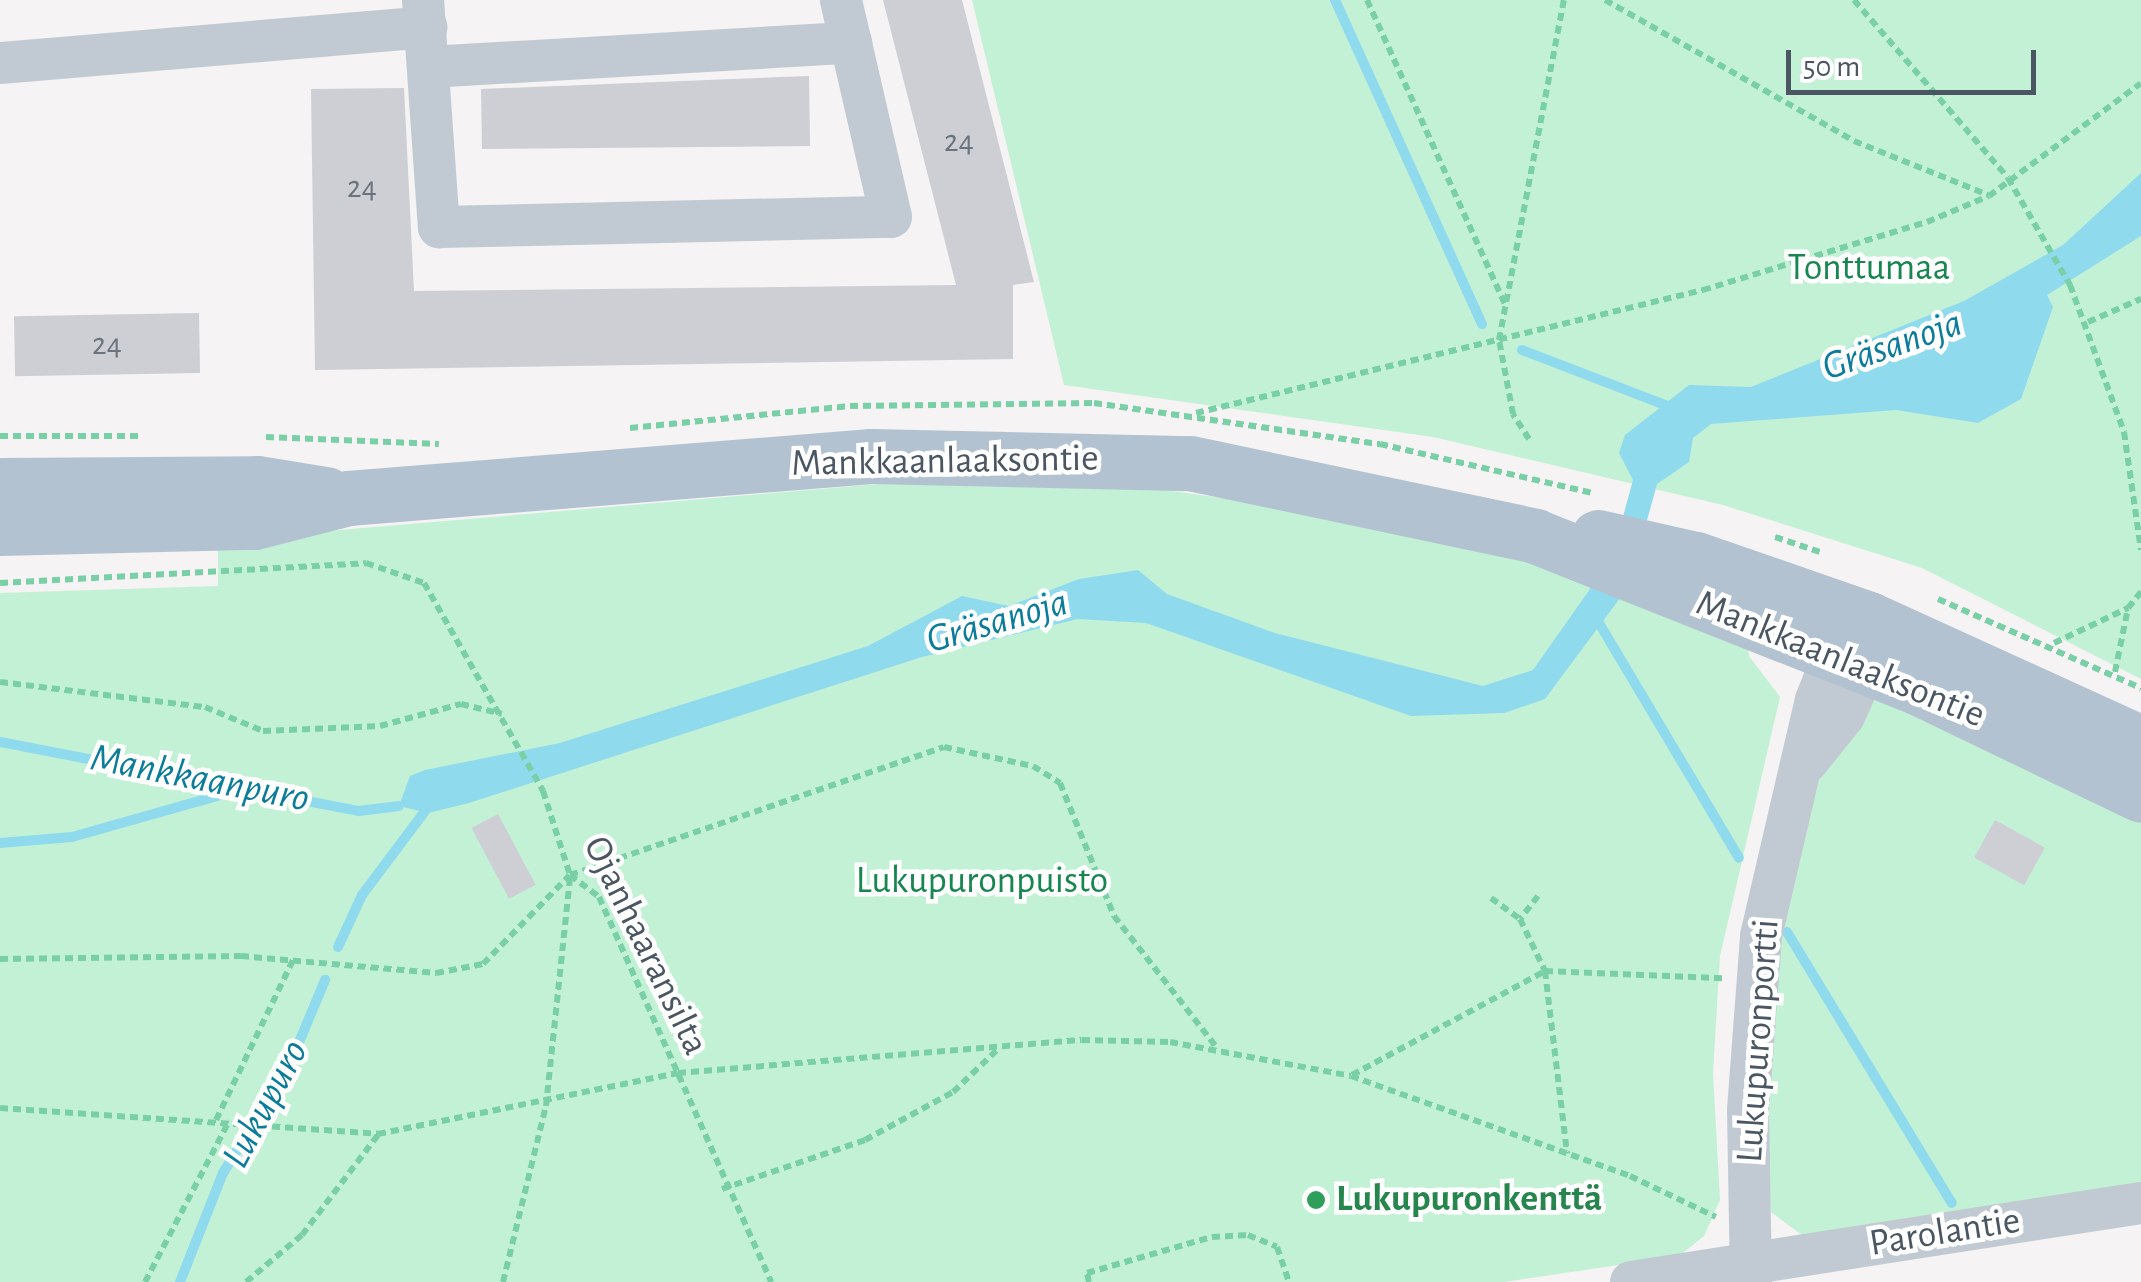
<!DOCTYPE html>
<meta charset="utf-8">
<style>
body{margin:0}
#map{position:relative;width:2141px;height:1282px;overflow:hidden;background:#f5f3f3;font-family:"Alegreya Sans",sans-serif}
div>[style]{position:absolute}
.green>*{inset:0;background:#c3f1d5}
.water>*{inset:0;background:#90daee}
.stream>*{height:10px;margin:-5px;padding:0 5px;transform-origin:5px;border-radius:5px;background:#90daee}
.building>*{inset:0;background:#cdcfd5;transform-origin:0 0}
.path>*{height:6px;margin-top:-3px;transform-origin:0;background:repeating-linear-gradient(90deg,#7ad0a6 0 8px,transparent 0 13px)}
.minor>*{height:42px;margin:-21px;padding:0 21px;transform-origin:21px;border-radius:21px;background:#c1cad2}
.major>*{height:55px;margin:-27.5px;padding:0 27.5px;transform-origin:27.5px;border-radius:27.5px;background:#b3c2d1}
.dots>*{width:28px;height:28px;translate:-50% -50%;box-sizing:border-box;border:5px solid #fff;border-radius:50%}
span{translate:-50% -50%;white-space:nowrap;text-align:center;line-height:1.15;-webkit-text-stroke:9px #fff;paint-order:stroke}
.number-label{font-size:32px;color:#6b747e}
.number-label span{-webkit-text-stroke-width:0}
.park-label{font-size:38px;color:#17864f}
.street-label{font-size:38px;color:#4a5661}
.leisure-label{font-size:38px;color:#27864d;font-weight:700}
.left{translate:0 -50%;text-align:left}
.water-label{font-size:40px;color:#0c7c9b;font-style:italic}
.scale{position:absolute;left:1786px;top:50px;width:250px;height:45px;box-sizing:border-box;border:5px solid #4a5661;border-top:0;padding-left:12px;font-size:30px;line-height:35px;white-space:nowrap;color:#4a5661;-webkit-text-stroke:8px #fff;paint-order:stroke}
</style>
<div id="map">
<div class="green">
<div style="clip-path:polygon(972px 0,2141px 0,2141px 679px,1922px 568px,1723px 505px,1433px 437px,1064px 385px)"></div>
<div style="clip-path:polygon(1086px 479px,1395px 522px,1747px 630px,1749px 656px,1780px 697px,1720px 956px,1713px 1073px,1720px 1200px,1704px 1236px,1679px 1256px,1504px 1282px,0 1282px,0 593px,218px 586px,218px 548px,315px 532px,891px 483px)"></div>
<div style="clip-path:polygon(1902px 696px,2141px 817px,2141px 1194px,1806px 1238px,1771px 1212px,1763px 1037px,1775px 943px,1817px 780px,1876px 699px)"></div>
</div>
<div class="water">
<div style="clip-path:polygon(2141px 173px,2141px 236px,2047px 295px,2053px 307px,2021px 399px,1978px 423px,1896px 410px,1711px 424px,1693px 438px,1689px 462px,1657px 484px,1646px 524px,1621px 524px,1633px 480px,1619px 453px,1625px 435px,1689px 385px,1751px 387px,1964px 301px,2063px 245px)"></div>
<div style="clip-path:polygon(1138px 570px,1167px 594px,1275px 633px,1483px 686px,1533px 670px,1597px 579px,1623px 594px,1545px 699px,1504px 713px,1411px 716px,1146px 623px,1078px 619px,922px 657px,469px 803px,428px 813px,399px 806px,410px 776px,425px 770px,560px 743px,868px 646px,962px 596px,1009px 606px,1079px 579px)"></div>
</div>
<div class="stream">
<div style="left:1335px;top:0;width:356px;rotate:65.6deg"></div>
<div style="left:1522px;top:350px;width:162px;rotate:21deg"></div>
<div style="left:1596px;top:618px;width:279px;rotate:59.2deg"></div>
<div style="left:0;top:742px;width:366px;rotate:10.9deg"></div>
<div style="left:359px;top:811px;width:40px;rotate:-7.1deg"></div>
<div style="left:0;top:843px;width:72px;rotate:-4.8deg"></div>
<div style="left:72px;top:837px;width:187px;rotate:-15.8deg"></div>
<div style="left:1787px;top:932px;width:317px;rotate:58.7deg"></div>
<div style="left:338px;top:947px;width:57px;rotate:-65.2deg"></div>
<div style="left:362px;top:895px;width:115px;rotate:-53.1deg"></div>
<div style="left:180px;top:1282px;width:117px;rotate:-68.5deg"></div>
<div style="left:223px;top:1173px;width:120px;rotate:-57.9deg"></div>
<div style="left:287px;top:1071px;width:99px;rotate:-67.3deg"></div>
</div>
<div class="building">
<div style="clip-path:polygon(883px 0,962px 0,1034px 282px,1013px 285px,1013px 359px,315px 370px,311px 89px,404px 88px,414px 291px,956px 285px)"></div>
<div style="clip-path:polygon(809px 76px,810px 146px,482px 149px,481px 89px)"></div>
<div style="left:199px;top:313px;width:60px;height:185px;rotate:89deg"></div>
<div style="left:498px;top:814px;width:80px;height:30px;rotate:62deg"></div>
<div style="left:1995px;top:820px;width:57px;height:43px;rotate:29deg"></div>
</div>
<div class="path">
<div style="left:1367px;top:0;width:334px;rotate:65.6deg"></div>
<div style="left:1605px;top:0;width:286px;rotate:29.5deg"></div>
<div style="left:1854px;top:141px;width:144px;rotate:21.9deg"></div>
<div style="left:1854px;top:0;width:235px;rotate:49.1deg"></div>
<div style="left:2008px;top:178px;width:124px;rotate:59.9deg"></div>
<div style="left:2070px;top:285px;width:157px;rotate:69.8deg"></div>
<div style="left:2124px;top:432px;width:119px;rotate:81.8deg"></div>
<div style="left:2088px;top:322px;width:58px;rotate:-23.5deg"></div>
<div style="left:1196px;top:413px;width:522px;rotate:-13.64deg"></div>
<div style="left:1703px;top:290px;width:234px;rotate:-16.9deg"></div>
<div style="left:1927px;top:222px;width:67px;rotate:-22.8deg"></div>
<div style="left:1989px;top:196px;width:189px;rotate:-36.6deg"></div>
<div style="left:630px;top:428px;width:221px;rotate:-5.7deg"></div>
<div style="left:850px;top:406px;width:244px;rotate:-0.7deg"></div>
<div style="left:1094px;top:403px;width:289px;rotate:8.2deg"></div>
<div style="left:1380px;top:444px;width:218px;rotate:13deg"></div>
<div style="left:0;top:436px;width:139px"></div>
<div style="left:266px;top:437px;width:173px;rotate:2.3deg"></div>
<div style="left:1529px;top:439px;width:30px;rotate:-123deg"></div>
<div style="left:1513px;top:414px;width:75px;rotate:-100.7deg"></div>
<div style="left:1499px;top:340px;width:346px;rotate:-79.2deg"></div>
<div style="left:1775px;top:537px;width:47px;rotate:18.4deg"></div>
<div style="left:0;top:583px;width:367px;rotate:-3.1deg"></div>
<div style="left:366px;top:563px;width:61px;rotate:19deg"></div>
<div style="left:424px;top:583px;width:240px;rotate:60.2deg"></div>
<div style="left:543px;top:791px;width:88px;rotate:72.2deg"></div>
<div style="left:570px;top:875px;width:36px;rotate:37deg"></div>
<div style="left:599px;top:897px;width:422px;rotate:65.9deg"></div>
<div style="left:1938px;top:599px;width:222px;rotate:23.7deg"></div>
<div style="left:2054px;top:643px;width:82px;rotate:-25.3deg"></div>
<div style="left:2128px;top:608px;width:21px;rotate:-51deg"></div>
<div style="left:2115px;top:672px;width:65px;rotate:-78.5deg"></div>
<div style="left:0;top:682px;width:207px;rotate:7deg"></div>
<div style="left:205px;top:707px;width:63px;rotate:22.5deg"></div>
<div style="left:263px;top:731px;width:117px;rotate:-2.4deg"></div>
<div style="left:380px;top:726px;width:84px;rotate:-15.2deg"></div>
<div style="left:461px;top:704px;width:42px;rotate:13.7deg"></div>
<div style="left:1538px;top:896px;width:29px;rotate:128deg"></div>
<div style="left:1520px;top:919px;width:58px;rotate:64.3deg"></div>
<div style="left:1545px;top:971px;width:184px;rotate:83.1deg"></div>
<div style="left:1491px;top:898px;width:36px;rotate:36deg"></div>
<div style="left:0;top:959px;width:241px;rotate:-0.7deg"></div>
<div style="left:241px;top:956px;width:196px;rotate:5deg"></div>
<div style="left:436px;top:973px;width:48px;rotate:-10.8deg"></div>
<div style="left:483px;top:964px;width:124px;rotate:-45.7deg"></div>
<div style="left:570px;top:875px;width:395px;rotate:-18.9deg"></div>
<div style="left:944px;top:747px;width:91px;rotate:12.1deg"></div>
<div style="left:1033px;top:766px;width:32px;rotate:32deg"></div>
<div style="left:1060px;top:783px;width:144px;rotate:67.9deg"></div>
<div style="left:1114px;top:916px;width:167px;rotate:52deg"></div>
<div style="left:1352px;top:1075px;width:219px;rotate:-28.3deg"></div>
<div style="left:1545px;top:971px;width:178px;rotate:2.3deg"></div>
<div style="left:0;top:1108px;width:379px;rotate:3.9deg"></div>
<div style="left:378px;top:1134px;width:306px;rotate:-11.5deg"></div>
<div style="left:678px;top:1073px;width:405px;rotate:-4.7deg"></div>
<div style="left:1082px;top:1040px;width:88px;rotate:1.3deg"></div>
<div style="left:1170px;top:1042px;width:184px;rotate:10.6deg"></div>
<div style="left:1351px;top:1076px;width:296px;rotate:19.7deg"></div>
<div style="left:1630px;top:1176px;width:95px;rotate:25.5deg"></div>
<div style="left:216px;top:1120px;width:178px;rotate:-64.3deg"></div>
<div style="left:722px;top:1189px;width:151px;rotate:-18.9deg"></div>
<div style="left:865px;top:1140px;width:100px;rotate:-28.6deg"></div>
<div style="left:953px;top:1092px;width:61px;rotate:-43.7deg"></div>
<div style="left:145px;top:1282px;width:182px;rotate:-62.4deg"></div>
<div style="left:246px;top:1282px;width:73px;rotate:-40deg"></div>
<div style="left:302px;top:1235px;width:126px;rotate:-52.8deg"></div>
<div style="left:503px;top:1282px;width:181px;rotate:-76.3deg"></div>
<div style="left:546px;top:1106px;width:231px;rotate:-84deg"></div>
<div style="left:1089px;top:1282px;width:9px;rotate:-103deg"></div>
<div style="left:1087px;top:1273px;width:130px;rotate:-16.1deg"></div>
<div style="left:1212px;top:1237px;width:36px;rotate:-3deg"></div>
<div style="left:1248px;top:1235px;width:31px;rotate:22deg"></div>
<div style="left:1277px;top:1247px;width:37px;rotate:71deg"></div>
</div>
<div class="minor">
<div style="left:423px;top:0;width:228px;rotate:86deg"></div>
<div style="left:439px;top:227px;width:452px;rotate:-1.3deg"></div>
<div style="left:891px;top:217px;width:223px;rotate:-103deg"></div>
<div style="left:0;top:63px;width:428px;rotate:-4.8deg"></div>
<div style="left:429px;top:67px;width:423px;rotate:-3.3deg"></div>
<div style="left:1807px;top:762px;width:59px;rotate:-51.2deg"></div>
<div style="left:1844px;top:716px;width:53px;rotate:-65.4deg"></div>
<div style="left:1866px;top:668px;width:32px;rotate:-86deg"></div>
<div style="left:1631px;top:1282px;width:516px;rotate:-8.81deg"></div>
<div style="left:1751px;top:1282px;width:172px;rotate:-91deg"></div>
<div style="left:1748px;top:1110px;width:174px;rotate:-85.7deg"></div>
<div style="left:1761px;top:936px;width:242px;rotate:-76.9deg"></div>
<div style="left:1816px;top:700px;width:49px;rotate:-68.6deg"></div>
<div style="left:1834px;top:654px;width:30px;rotate:-44deg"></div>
</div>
<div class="major">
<div style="left:0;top:485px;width:257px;rotate:-0.4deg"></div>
<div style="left:257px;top:483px;width:70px;rotate:9.1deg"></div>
<div style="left:0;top:528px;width:254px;rotate:-1.4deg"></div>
<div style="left:254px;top:522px;width:97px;rotate:-14.3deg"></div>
<div style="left:348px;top:498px;width:525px;rotate:-4.59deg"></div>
<div style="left:871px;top:456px;width:319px;rotate:1.3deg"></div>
<div style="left:1190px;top:463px;width:353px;rotate:11.9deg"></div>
<div style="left:1535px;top:536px;width:413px;rotate:21.6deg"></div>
<div style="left:1919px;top:688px;width:246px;rotate:25.7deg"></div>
<div style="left:1598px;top:537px;width:100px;rotate:12.7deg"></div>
<div style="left:1696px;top:559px;width:183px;rotate:19.1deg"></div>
<div style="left:1869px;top:619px;width:299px;rotate:24.5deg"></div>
</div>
<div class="dots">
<div style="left:1316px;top:1200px;background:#2e9e5b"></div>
</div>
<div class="number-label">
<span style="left:959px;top:141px">24</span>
<span style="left:362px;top:187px">24</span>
<span style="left:107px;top:344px">24</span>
</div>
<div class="park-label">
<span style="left:1869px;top:269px">Tonttumaa</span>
<span style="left:982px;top:882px">Lukupuronpuisto</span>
</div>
<div class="street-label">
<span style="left:945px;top:462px;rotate:-1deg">Mankkaanlaaksontie</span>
<span style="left:1840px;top:660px;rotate:22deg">Mankkaanlaaksontie</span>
<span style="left:645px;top:946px;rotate:64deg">Ojanhaaransilta</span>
<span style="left:1759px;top:1041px;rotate:-86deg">Lukupuronportti</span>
<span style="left:1945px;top:1233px;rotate:-9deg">Parolantie</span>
</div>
<div class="leisure-label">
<span class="left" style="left:1336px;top:1200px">Lukupuronkenttä</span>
</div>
<div class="water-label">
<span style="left:1892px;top:345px;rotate:-19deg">Gräsanoja</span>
<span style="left:997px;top:621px;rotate:-16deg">Gräsanoja</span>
<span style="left:200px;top:778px;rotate:11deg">Mankkaanpuro</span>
<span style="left:265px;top:1104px;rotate:-62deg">Lukupuro</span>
</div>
<div class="scale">50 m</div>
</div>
